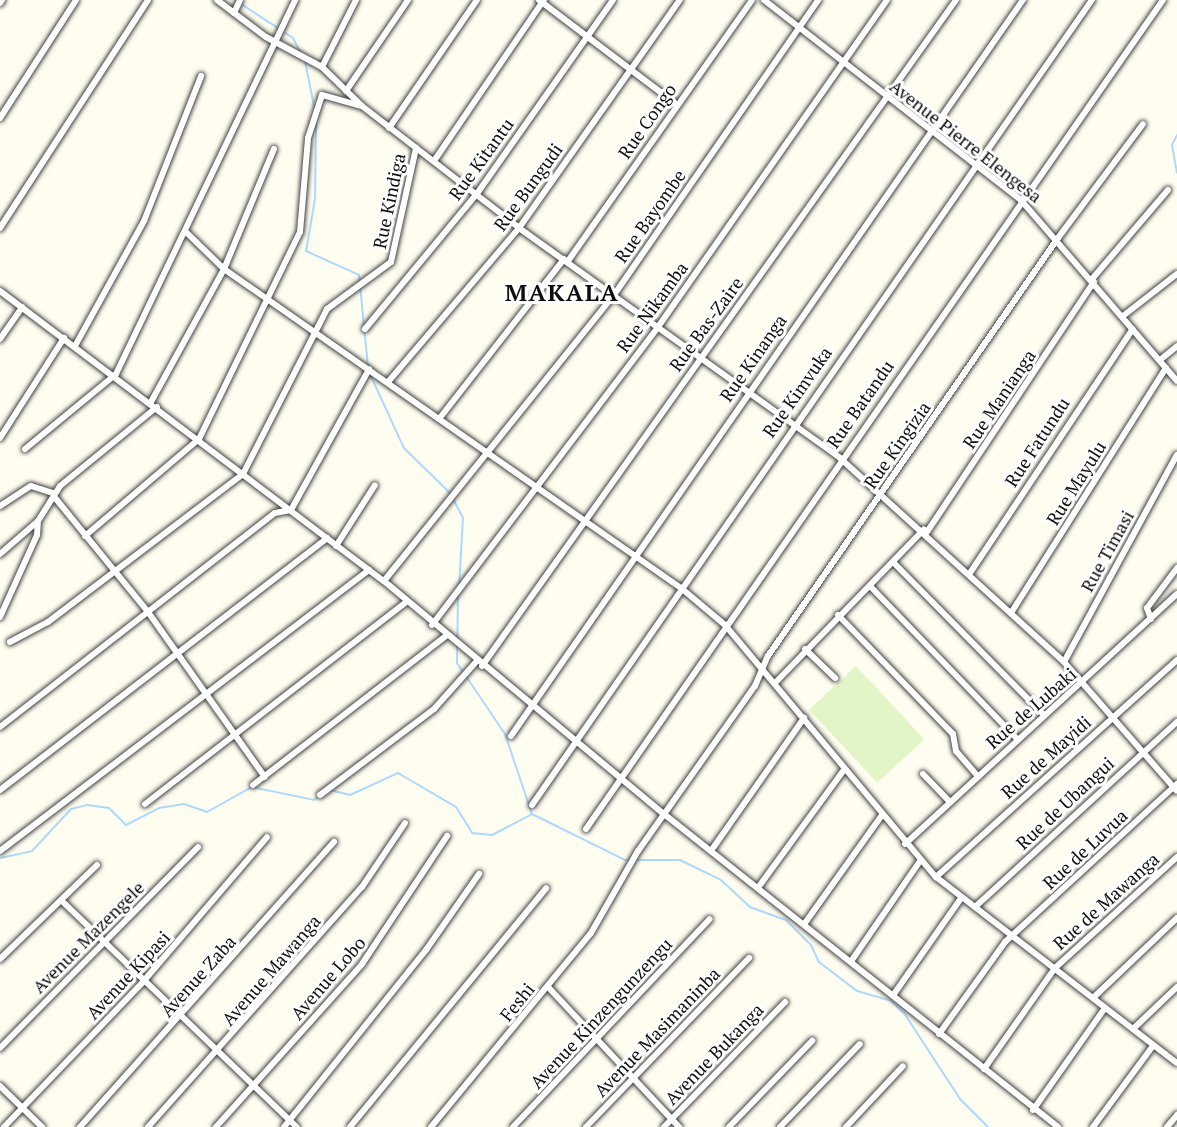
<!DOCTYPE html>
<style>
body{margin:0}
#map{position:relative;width:1177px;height:1127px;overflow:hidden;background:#fffdef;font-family:"PT Serif",serif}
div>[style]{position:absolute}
.pitch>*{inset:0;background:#e1f5c7;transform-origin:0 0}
.stream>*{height:2px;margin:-1px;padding:0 1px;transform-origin:1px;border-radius:1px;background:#add9fd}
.roads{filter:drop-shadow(0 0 2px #414141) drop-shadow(0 0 2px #414141)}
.street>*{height:6px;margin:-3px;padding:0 3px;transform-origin:3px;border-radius:3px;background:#fff}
span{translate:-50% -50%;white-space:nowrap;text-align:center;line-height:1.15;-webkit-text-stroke:6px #fff;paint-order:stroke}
.street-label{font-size:18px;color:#0e0e0e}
.district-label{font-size:24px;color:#0e0e0e;font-weight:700;letter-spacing:1.5px}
</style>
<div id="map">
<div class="pitch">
<div style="left:856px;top:666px;width:100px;height:64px;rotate:47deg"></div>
</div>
<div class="stream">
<div style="left:235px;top:0;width:69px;rotate:33.2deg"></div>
<div style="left:293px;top:38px;width:17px;rotate:62deg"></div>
<div style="left:305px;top:61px;width:51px;rotate:78.7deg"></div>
<div style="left:316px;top:122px;width:77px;rotate:90.7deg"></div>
<div style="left:315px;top:199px;width:53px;rotate:99.8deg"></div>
<div style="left:306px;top:251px;width:58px;rotate:24.4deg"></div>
<div style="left:359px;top:275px;width:91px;rotate:84.4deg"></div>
<div style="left:1177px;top:135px;width:11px;rotate:117deg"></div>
<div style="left:1172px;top:145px;width:28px;rotate:80deg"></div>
<div style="left:369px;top:372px;width:84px;rotate:65.3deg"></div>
<div style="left:404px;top:448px;width:66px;rotate:44.4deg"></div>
<div style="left:453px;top:499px;width:21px;rotate:62deg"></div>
<div style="left:463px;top:518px;width:69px;rotate:93.3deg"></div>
<div style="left:458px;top:592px;width:71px;rotate:90.8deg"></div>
<div style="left:457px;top:663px;width:86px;rotate:55.9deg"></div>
<div style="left:505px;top:734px;width:84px;rotate:71.4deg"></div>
<div style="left:532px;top:814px;width:104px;rotate:26.3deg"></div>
<div style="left:625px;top:860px;width:55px"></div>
<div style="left:680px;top:860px;width:46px;rotate:26deg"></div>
<div style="left:721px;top:880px;width:40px;rotate:43deg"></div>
<div style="left:750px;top:907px;width:38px;rotate:20deg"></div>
<div style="left:786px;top:920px;width:35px;rotate:45deg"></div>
<div style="left:811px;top:945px;width:19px;rotate:65deg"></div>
<div style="left:819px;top:962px;width:48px;rotate:37.3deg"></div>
<div style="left:857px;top:991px;width:35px;rotate:16deg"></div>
<div style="left:891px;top:1001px;width:18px;rotate:43deg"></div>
<div style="left:904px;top:1013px;width:103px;rotate:56.9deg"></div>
<div style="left:960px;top:1099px;width:40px;rotate:45deg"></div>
<div style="left:330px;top:790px;width:21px;rotate:14deg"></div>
<div style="left:350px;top:795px;width:53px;rotate:-24.6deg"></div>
<div style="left:398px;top:773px;width:67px;rotate:30.4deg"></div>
<div style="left:456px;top:807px;width:31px;rotate:58deg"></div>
<div style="left:472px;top:833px;width:20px;rotate:6deg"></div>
<div style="left:492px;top:835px;width:45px;rotate:-27.7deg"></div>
<div style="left:0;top:858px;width:33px;rotate:-12deg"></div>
<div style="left:32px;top:851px;width:57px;rotate:-47.1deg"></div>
<div style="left:71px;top:809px;width:16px;rotate:-14deg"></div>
<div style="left:87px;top:805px;width:22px;rotate:8deg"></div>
<div style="left:109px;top:808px;width:24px;rotate:45deg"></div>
<div style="left:126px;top:825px;width:37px;rotate:-27deg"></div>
<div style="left:159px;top:808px;width:25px;rotate:-9deg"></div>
<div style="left:184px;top:804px;width:24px;rotate:19deg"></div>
<div style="left:207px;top:812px;width:51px;rotate:-29.1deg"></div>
<div style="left:252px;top:787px;width:63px;rotate:11.8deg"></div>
<div style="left:314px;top:800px;width:7px;rotate:-34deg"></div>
</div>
<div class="roads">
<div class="street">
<div style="left:217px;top:0;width:61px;rotate:37.1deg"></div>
<div style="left:266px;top:37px;width:64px;rotate:28.2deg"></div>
<div style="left:322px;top:67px;width:56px;rotate:44.3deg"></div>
<div style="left:362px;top:106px;width:199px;rotate:37.8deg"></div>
<div style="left:519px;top:228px;width:395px;rotate:35.6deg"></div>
<div style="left:840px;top:458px;width:303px;rotate:42.3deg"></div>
<div style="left:1064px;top:662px;width:171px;rotate:48.8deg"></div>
<div style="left:539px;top:0;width:172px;rotate:37.2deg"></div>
<div style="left:764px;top:0;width:324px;rotate:37.9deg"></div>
<div style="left:1020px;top:199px;width:240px;rotate:49.2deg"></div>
<div style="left:0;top:3px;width:4px;rotate:-56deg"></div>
<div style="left:234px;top:13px;width:14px;rotate:-65deg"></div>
<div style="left:322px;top:67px;width:75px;rotate:-63.1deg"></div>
<div style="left:346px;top:91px;width:110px;rotate:-55.7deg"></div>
<div style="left:0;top:118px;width:140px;rotate:-57.2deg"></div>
<div style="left:389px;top:128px;width:155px;rotate:-55.5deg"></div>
<div style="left:434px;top:161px;width:195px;rotate:-55.7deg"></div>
<div style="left:0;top:228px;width:272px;rotate:-57deg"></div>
<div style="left:187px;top:233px;width:52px;rotate:44.2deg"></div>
<div style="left:224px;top:269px;width:557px;rotate:34.92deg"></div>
<div style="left:681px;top:588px;width:57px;rotate:40.1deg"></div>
<div style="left:725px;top:625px;width:329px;rotate:50.1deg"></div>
<div style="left:936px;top:877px;width:304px;rotate:37.7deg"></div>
<div style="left:568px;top:261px;width:319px;rotate:-54.8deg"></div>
<div style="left:1092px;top:279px;width:117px;rotate:-49.5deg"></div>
<div style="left:0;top:291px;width:481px;rotate:37.1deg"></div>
<div style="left:384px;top:581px;width:364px;rotate:39.8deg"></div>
<div style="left:664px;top:814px;width:503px;rotate:38.46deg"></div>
<div style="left:1123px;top:316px;width:68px;rotate:-37.9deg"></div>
<div style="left:365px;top:329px;width:174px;rotate:-50.4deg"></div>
<div style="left:476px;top:195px;width:238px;rotate:-54.9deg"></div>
<div style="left:0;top:339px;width:39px;rotate:-55deg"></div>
<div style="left:75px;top:346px;width:143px;rotate:-61.1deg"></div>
<div style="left:144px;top:221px;width:156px;rotate:-68.5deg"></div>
<div style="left:1160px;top:360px;width:22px;rotate:-39deg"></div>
<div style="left:388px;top:382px;width:202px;rotate:-49.6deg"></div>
<div style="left:519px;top:228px;width:279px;rotate:-54.8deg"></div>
<div style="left:151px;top:402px;width:152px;rotate:-61.2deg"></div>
<div style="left:224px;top:269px;width:130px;rotate:-67.4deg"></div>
<div style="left:439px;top:419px;width:203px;rotate:-52deg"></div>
<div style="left:0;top:438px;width:119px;rotate:-57.4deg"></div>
<div style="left:25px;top:449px;width:118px;rotate:-39.5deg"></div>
<div style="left:116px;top:374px;width:415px;rotate:-64.4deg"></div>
<div style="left:56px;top:499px;width:146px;rotate:50.8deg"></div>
<div style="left:148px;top:612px;width:202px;rotate:54.7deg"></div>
<div style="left:0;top:506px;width:37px;rotate:-33deg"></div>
<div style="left:31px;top:486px;width:25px;rotate:18deg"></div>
<div style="left:927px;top:532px;width:301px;rotate:-56.3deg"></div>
<div style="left:85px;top:536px;width:150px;rotate:-40.4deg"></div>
<div style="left:199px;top:439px;width:230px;rotate:-64deg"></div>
<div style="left:300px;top:232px;width:94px;rotate:-85.1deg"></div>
<div style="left:308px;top:138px;width:45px;rotate:-72deg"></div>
<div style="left:322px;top:95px;width:41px;rotate:15.8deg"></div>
<div style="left:336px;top:546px;width:72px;rotate:-57.4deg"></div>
<div style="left:0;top:554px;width:50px;rotate:-41deg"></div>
<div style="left:38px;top:521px;width:41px;rotate:-57.8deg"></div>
<div style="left:60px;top:486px;width:125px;rotate:-39.2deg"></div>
<div style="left:893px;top:562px;width:214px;rotate:45.4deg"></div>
<div style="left:970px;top:573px;width:293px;rotate:-56.3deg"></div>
<div style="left:384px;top:581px;width:367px;rotate:-51.2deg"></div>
<div style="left:614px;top:295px;width:359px;rotate:-55.3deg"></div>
<div style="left:870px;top:586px;width:212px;rotate:46.1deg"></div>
<div style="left:1011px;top:613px;width:290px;rotate:-57.7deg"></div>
<div style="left:838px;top:615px;width:165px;rotate:46deg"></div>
<div style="left:953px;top:734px;width:17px;rotate:80deg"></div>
<div style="left:956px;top:751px;width:33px;rotate:49deg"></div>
<div style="left:0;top:617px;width:90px;rotate:-65.7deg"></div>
<div style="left:37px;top:535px;width:14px;rotate:-86deg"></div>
<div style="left:1151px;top:619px;width:12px;rotate:-110deg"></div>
<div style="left:1147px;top:608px;width:50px;rotate:-53.1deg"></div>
<div style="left:432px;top:625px;width:374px;rotate:-52.8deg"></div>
<div style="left:658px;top:327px;width:399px;rotate:-55deg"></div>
<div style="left:10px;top:642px;width:43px;rotate:-27.8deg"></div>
<div style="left:48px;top:622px;width:245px;rotate:-37.2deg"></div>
<div style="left:243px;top:474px;width:185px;rotate:-63deg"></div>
<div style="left:327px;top:309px;width:79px;rotate:-36.3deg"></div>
<div style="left:391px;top:262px;width:117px;rotate:-77.6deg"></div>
<div style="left:805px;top:649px;width:42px;rotate:44deg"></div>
<div style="left:1064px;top:662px;width:236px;rotate:-61.4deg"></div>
<div style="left:482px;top:666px;width:817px;rotate:-54.56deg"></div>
<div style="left:775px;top:683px;width:214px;rotate:-45.9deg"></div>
<div style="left:0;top:727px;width:348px;rotate:-37.9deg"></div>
<div style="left:275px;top:513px;width:16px;rotate:-11deg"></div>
<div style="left:291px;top:510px;width:161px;rotate:-61deg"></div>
<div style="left:511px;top:736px;width:897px;rotate:-55.18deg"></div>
<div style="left:923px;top:774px;width:39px;rotate:46deg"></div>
<div style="left:253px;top:785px;width:244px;rotate:-37.7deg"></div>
<div style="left:0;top:790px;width:413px;rotate:-37.6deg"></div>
<div style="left:320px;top:795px;width:143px;rotate:-37deg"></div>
<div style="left:434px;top:709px;width:63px;rotate:-48.2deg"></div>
<div style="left:145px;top:804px;width:330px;rotate:-37.7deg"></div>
<div style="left:532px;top:805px;width:981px;rotate:-55.18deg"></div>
<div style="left:586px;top:829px;width:1010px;rotate:-55.16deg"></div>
<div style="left:905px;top:844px;width:369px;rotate:-42.6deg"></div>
<div style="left:713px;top:848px;width:159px;rotate:-55deg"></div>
<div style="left:0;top:851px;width:464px;rotate:-37.3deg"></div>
<div style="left:936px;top:877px;width:324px;rotate:-42deg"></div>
<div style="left:760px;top:885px;width:142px;rotate:-53.9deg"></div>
<div style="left:64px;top:903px;width:323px;rotate:43.9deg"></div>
<div style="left:975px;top:907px;width:274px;rotate:-42.5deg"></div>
<div style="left:805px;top:923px;width:133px;rotate:-54.5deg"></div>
<div style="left:0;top:959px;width:135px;rotate:-44.1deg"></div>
<div style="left:852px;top:960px;width:120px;rotate:-55.5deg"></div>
<div style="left:548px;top:987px;width:192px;rotate:46.9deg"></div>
<div style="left:894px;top:994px;width:118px;rotate:-55deg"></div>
<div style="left:1093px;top:998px;width:116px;rotate:-43.6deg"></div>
<div style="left:1133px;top:1029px;width:61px;rotate:-43.7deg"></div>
<div style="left:939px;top:1034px;width:113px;rotate:-54.3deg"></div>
<div style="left:1005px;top:942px;width:234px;rotate:-42.6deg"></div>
<div style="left:0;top:1048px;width:282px;rotate:-45.4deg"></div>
<div style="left:984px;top:1069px;width:123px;rotate:-54.9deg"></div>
<div style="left:1055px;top:968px;width:165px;rotate:-42.3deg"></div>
<div style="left:0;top:1086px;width:59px;rotate:44.3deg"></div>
<div style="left:1033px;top:1110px;width:125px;rotate:-54.8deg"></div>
<div style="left:4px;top:1127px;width:199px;rotate:-46.2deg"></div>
<div style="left:142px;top:983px;width:192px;rotate:-49.4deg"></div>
<div style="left:80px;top:1127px;width:382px;rotate:-48.3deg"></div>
<div style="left:148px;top:1127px;width:322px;rotate:-48.3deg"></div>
<div style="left:362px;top:887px;width:77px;rotate:-56.1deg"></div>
<div style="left:216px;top:1127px;width:219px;rotate:-48.1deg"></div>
<div style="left:362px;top:964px;width:154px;rotate:-56.4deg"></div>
<div style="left:284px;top:1127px;width:227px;rotate:-51.3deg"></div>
<div style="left:426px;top:950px;width:93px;rotate:-55.1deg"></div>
<div style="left:350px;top:1127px;width:309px;rotate:-50.6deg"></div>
<div style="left:431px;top:1127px;width:251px;rotate:-50.5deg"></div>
<div style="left:591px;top:933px;width:95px;rotate:-60.2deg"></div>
<div style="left:638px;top:851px;width:202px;rotate:-54.7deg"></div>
<div style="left:755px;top:686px;width:33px;rotate:-67deg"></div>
<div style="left:768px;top:656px;width:509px;rotate:-55.25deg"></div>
<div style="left:1058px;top:238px;width:142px;rotate:-53.3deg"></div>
<div style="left:513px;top:1127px;width:286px;rotate:-46.6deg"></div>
<div style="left:586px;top:1127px;width:235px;rotate:-46deg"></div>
<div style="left:664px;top:1127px;width:174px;rotate:-45.9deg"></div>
<div style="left:729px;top:1127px;width:120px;rotate:-46deg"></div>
<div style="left:780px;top:1127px;width:115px;rotate:-46.1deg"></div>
<div style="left:846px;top:1127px;width:83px;rotate:-46.9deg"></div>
<div style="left:1093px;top:1127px;width:101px;rotate:-53.5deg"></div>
<div style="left:1167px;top:1127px;width:16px;rotate:-50deg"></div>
</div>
</div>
<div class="street-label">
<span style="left:647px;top:121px;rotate:-55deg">Rue Congo</span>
<span style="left:966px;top:141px;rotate:38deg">Avenue Pierre Elengesa</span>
<span style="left:481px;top:159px;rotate:-54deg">Rue Kitantu</span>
<span style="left:528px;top:187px;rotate:-54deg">Rue Bungudi</span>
<span style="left:389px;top:201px;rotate:-78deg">Rue Kindiga</span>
<span style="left:650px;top:216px;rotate:-55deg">Rue Bayombe</span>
<span style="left:652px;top:307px;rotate:-54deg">Rue Nikamba</span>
<span style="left:706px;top:324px;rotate:-54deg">Rue Bas-Zaire</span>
<span style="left:753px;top:358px;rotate:-55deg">Rue Kinanga</span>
<span style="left:797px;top:392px;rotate:-55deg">Rue Kimvuka</span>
<span style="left:999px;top:399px;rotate:-56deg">Rue Manianga</span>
<span style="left:860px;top:404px;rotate:-55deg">Rue Batandu</span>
<span style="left:1037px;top:442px;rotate:-57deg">Rue Fatundu</span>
<span style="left:897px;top:445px;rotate:-55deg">Rue Kingizia</span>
<span style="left:1076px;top:483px;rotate:-58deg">Rue Mayulu</span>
<span style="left:1107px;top:551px;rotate:-61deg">Rue Timasi</span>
<span style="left:1031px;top:708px;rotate:-41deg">Rue de Lubaki</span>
<span style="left:1046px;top:757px;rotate:-42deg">Rue de Mayidi</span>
<span style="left:1065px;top:803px;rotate:-43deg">Rue de Ubangui</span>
<span style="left:1085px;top:849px;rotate:-43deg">Rue de Luvua</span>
<span style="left:1106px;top:901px;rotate:-42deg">Rue de Mawanga</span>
<span style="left:88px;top:937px;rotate:-45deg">Avenue Mazengele</span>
<span style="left:271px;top:970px;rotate:-49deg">Avenue Mawanga</span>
<span style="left:128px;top:975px;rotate:-47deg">Avenue Kipasi</span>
<span style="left:198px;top:976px;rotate:-48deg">Avenue Zaba</span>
<span style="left:328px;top:978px;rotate:-49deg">Avenue Lobo</span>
<span style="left:517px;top:1002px;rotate:-51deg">Feshi</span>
<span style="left:601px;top:1013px;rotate:-47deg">Avenue Kinzengunzengu</span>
<span style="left:657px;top:1032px;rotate:-46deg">Avenue Masimaninba</span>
<span style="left:714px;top:1054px;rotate:-46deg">Avenue Bukanga</span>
</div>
<div class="district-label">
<span style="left:562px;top:293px">MAKALA</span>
</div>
</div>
